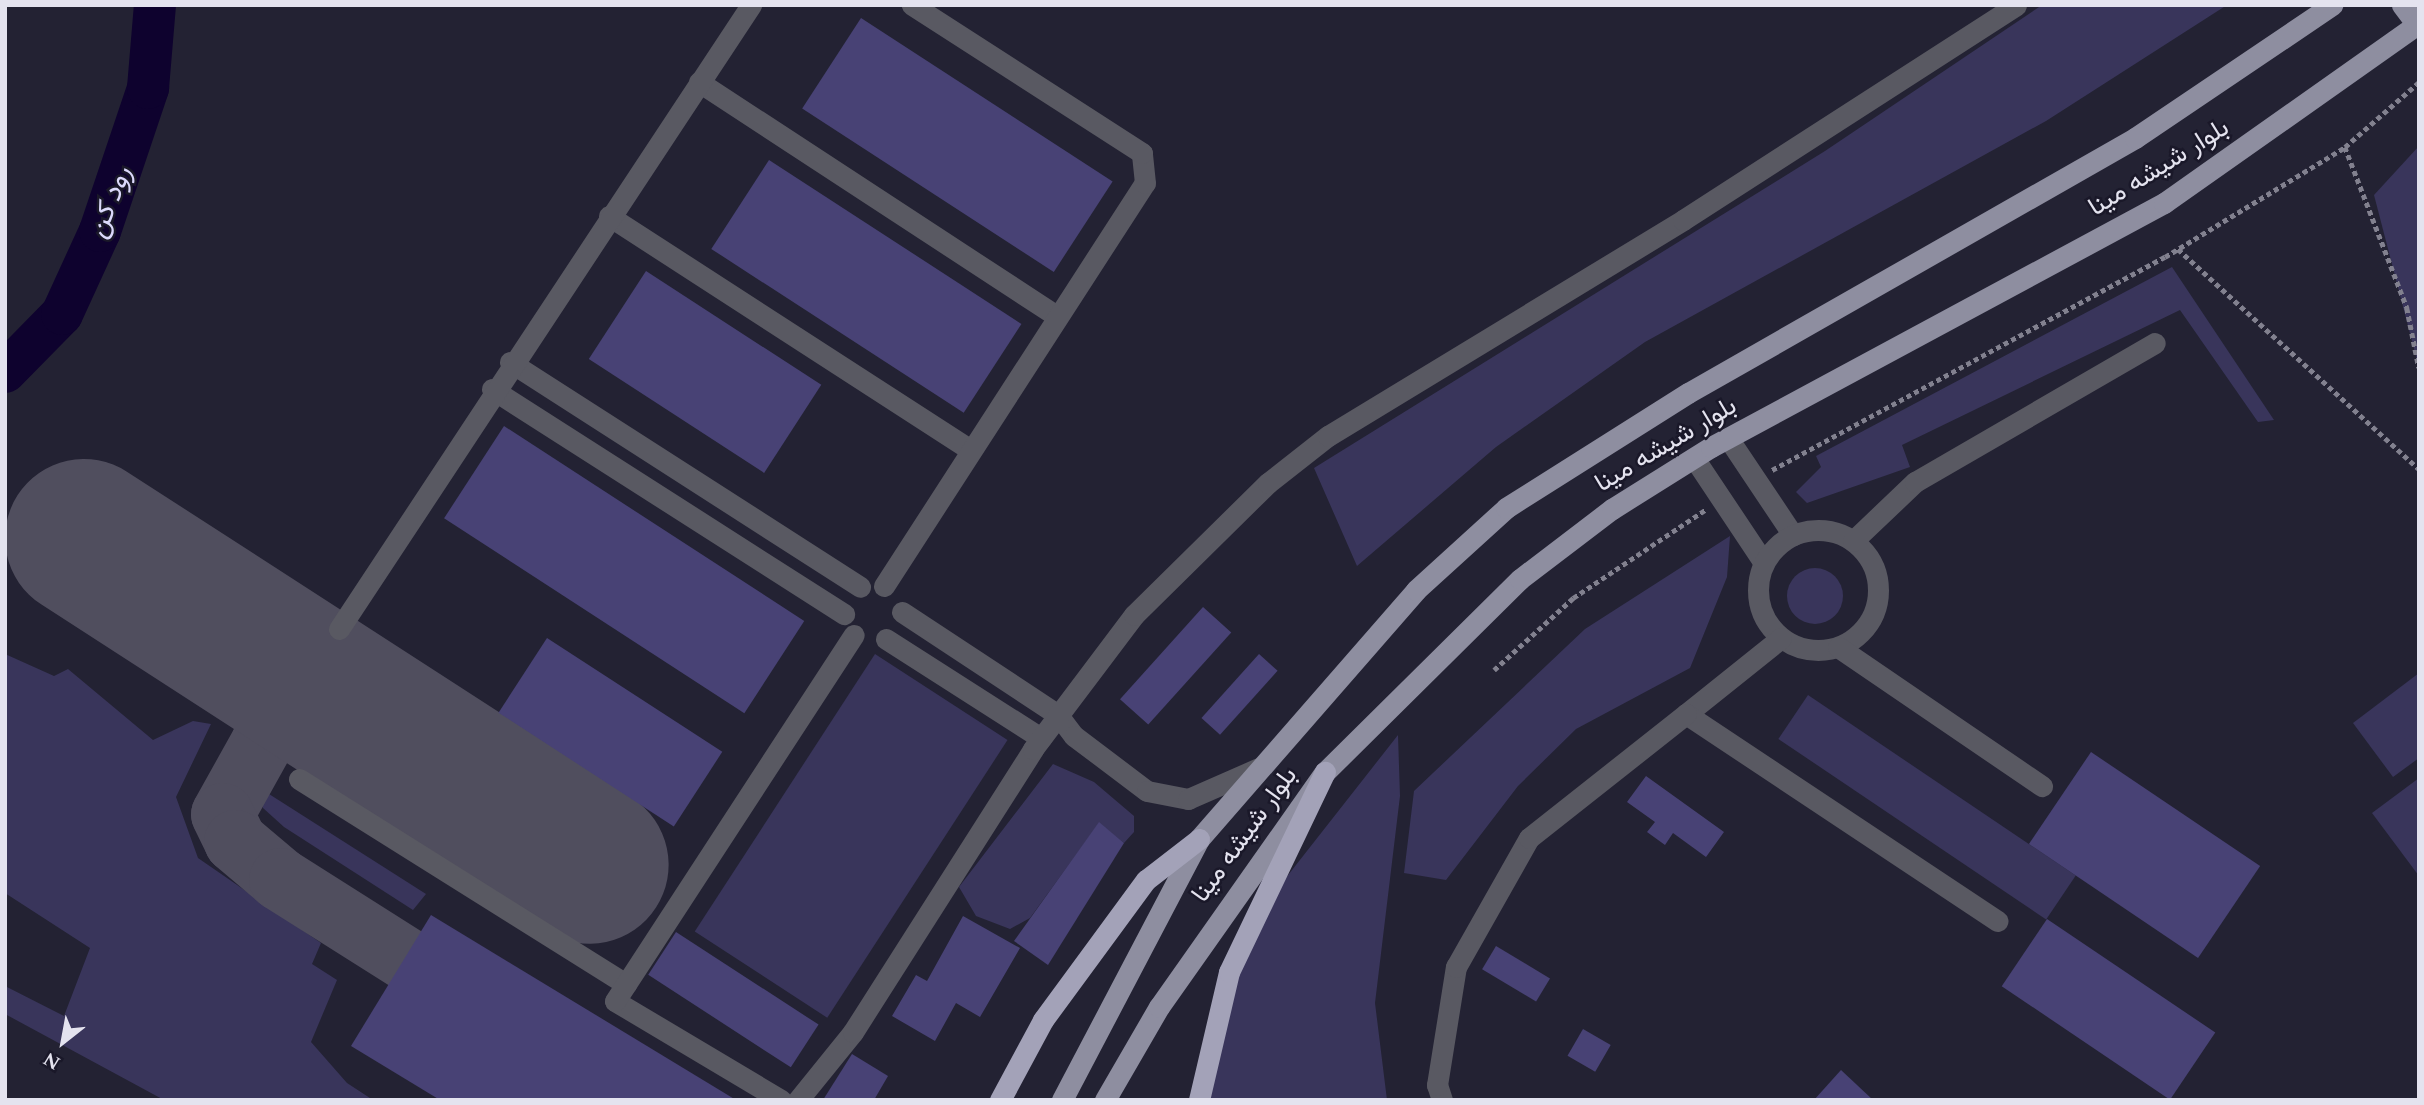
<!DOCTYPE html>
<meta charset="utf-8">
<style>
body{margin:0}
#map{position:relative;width:2424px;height:1105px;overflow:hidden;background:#232233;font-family:Spectral,Vazirmatn,serif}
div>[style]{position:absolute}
.green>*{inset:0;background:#39355b;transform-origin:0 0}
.round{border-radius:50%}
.river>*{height:42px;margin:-21px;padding:0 21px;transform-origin:21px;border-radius:21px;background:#0e022e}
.taxiway>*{height:63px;margin:-31.5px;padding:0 31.5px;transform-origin:31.5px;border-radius:31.5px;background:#504e5e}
.runway>*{height:158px;margin:-79px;padding:0 79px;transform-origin:79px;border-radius:79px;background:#504e5e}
.building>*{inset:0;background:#484275;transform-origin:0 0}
.path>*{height:4.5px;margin-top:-2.25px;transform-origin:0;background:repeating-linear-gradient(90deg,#82818f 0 5px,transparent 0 8.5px)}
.minor>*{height:21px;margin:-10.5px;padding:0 10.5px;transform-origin:10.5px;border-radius:10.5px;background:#595962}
.minor>.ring{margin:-10.5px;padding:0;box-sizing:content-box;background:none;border:21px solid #595962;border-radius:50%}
.major>*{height:21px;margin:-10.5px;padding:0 10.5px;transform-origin:10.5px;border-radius:10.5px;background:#8e8ea0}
.highway>*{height:21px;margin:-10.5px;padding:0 10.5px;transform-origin:10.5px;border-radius:10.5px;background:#a3a2b8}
span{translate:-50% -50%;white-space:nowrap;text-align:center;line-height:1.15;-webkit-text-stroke:5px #1a1829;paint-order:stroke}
.street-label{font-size:26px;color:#e4e3ef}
.water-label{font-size:28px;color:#dbd9fb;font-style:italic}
.frame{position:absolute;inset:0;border:7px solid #e4e3ef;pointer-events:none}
.north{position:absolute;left:28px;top:1007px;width:70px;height:70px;-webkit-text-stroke:5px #1a1829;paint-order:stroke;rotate:211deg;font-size:19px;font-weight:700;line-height:28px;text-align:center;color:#e4e3ef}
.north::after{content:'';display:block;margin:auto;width:24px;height:32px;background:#e4e3ef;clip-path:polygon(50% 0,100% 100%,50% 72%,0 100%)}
</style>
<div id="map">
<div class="green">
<div style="clip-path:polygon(2042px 5px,2227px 5px,2046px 121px,1645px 342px,1496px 447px,1357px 566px,1314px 468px,1825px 151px)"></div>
<div style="clip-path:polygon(2419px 146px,2419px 368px,2374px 195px)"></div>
<div style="clip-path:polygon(2172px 267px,2274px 420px,2258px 422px,2180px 310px,1902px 445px,1910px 467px,1807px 503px,1796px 492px,1821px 467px,1816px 456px)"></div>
<div style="clip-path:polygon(1730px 536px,1727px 577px,1690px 668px,1576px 729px,1518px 786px,1446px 880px,1404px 873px,1414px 791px,1585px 629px)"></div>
<div class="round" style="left:1787px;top:568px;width:56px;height:56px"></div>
<div style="clip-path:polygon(5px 654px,54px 676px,68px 669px,153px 740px,193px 721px,211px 724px,176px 797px,198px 858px,321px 943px,312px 964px,337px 980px,311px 1042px,347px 1083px,373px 1100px,164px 1100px,5px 1014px,5px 986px,64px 1016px,90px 948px,5px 893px)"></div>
<div style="left:875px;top:654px;width:158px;height:331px;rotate:33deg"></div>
<div style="clip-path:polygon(2419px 673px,2419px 758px,2393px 777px,2353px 723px)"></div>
<div style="left:1808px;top:695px;width:323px;height:53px;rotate:34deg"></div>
<div style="clip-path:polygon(1398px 735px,1400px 796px,1375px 1003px,1387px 1100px,1210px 1100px,1236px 980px,1285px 879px)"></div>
<div style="clip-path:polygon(1053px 764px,1094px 782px,1134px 816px,1134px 832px,1124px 843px,1099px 823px,1030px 918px,1010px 929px,976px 916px,959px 887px)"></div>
<div style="clip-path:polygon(2419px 778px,2419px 876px,2372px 813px)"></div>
<div style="clip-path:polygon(258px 787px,426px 894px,413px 910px,284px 827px,263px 808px)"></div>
</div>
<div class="river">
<div style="left:5px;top:372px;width:81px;rotate:-45.5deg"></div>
<div style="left:62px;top:314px;width:91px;rotate:-65.4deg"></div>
<div style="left:100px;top:231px;width:151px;rotate:-71.4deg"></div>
<div style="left:148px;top:88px;width:83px;rotate:-85.2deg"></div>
</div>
<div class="taxiway">
<div style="left:353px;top:712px;width:33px;rotate:-168deg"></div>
<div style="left:321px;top:705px;width:29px;rotate:168deg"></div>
<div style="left:293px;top:711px;width:44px;rotate:135deg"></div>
<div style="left:262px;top:742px;width:82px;rotate:119.1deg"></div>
<div style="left:222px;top:814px;width:30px;rotate:64deg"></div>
<div style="left:235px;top:841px;width:59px;rotate:40.2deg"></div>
<div style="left:280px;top:879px;width:148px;rotate:32.3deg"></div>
</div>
<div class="runway">
<div style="left:84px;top:538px;width:602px;rotate:32.87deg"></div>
</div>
<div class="building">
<div style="left:861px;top:18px;width:300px;height:108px;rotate:33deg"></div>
<div style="left:769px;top:160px;width:301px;height:106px;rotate:33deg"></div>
<div style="left:646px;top:271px;width:209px;height:105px;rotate:33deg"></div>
<div style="left:504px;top:426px;width:358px;height:110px;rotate:33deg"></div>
<div style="left:1203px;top:607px;width:38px;height:124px;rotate:42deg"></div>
<div style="left:547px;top:638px;width:209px;height:89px;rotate:33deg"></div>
<div style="left:1259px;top:654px;width:25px;height:86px;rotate:42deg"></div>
<div style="left:2091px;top:752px;width:204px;height:111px;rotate:34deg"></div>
<div style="clip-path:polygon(1646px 776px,1724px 832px,1706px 857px,1673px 833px,1665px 845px,1647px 832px,1655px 822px,1627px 802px)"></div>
<div style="clip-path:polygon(1099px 822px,1124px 843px,1048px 965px,1014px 941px)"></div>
<div style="clip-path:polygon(431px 915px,736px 1100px,440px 1100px,351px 1046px)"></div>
<div style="clip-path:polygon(963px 916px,1020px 948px,980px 1017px,956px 1003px,935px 1041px,892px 1016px,916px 975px,927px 981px)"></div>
<div style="left:2047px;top:919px;width:203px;height:81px;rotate:34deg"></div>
<div style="left:676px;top:932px;width:170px;height:51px;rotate:33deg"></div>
<div style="left:1496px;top:946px;width:63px;height:27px;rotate:31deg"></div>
<div style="left:1583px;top:1029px;width:32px;height:31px;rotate:30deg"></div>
<div style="clip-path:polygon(852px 1054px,888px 1076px,874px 1100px,823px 1100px)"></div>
<div style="clip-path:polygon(1841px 1070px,1873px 1100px,1814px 1100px)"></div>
</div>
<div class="path">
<div style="left:2345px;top:147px;width:173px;rotate:68.9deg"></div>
<div style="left:2407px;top:308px;width:61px;rotate:78.7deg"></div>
<div style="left:2178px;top:249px;width:326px;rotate:42.4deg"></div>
<div style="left:1772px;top:470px;width:447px;rotate:-28.5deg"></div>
<div style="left:2165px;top:257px;width:211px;rotate:-31.4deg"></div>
<div style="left:2345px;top:147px;width:98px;rotate:-41.3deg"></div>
<div style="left:1494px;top:670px;width:107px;rotate:-42.3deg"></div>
<div style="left:1573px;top:598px;width:159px;rotate:-33.7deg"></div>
</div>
<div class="minor">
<div style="left:699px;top:82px;width:427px;rotate:33.2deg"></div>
<div style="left:609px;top:216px;width:431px;rotate:32.9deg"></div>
<div style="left:510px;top:362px;width:416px;rotate:32.7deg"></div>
<div style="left:492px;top:389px;width:418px;rotate:32.6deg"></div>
<div style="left:1728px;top:438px;width:117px;rotate:56.2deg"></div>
<div style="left:1694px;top:458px;width:126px;rotate:56.3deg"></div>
<div class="ring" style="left:1758px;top:530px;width:99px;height:99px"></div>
<div style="left:1853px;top:541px;width:86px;rotate:-43.6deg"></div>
<div style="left:1915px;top:482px;width:277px;rotate:-30.1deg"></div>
<div style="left:884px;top:586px;width:480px;rotate:-57.1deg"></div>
<div style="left:1145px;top:183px;width:30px;rotate:-96deg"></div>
<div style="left:1142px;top:153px;width:274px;rotate:-147.2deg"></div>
<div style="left:902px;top:612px;width:187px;rotate:33.4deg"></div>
<div style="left:1058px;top:715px;width:26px;rotate:53deg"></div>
<div style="left:1074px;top:736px;width:91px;rotate:37deg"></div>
<div style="left:1147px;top:791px;width:42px;rotate:11deg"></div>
<div style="left:1188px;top:799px;width:77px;rotate:-23.6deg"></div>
<div style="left:339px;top:629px;width:748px;rotate:-56.56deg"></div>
<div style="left:1781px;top:638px;width:122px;rotate:141.3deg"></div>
<div style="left:1686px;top:714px;width:374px;rotate:33.6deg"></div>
<div style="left:886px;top:639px;width:184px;rotate:32.6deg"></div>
<div style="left:1838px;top:647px;width:247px;rotate:34.3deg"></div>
<div style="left:299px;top:779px;width:386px;rotate:32.1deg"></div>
<div style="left:781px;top:1100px;width:193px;rotate:-149.2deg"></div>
<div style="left:615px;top:1001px;width:437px;rotate:-56.9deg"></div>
<div style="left:798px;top:1100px;width:87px;rotate:-51deg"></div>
<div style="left:853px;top:1032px;width:335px;rotate:-57.5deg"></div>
<div style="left:1033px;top:749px;width:168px;rotate:-53deg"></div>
<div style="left:1134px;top:615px;width:188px;rotate:-44.6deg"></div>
<div style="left:1268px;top:483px;width:76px;rotate:-38.1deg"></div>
<div style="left:1328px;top:436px;width:416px;rotate:-31.3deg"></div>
<div style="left:1683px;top:220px;width:396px;rotate:-32.8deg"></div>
<div style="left:1442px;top:1100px;width:16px;rotate:-108deg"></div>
<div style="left:1437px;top:1085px;width:120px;rotate:-80.9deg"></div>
<div style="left:1456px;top:967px;width:148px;rotate:-60.5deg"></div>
<div style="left:1529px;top:838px;width:200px;rotate:-38.3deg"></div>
</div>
<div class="major">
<div style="left:2402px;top:5px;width:25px;rotate:53deg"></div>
<div style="left:1062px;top:1100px;width:295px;rotate:-62.3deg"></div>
<div style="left:1199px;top:839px;width:330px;rotate:-48.9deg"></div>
<div style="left:1416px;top:590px;width:122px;rotate:-42.3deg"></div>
<div style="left:1506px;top:508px;width:215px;rotate:-32.3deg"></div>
<div style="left:1688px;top:393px;width:515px;rotate:-29.7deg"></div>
<div style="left:2135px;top:138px;width:238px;rotate:-34deg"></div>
<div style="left:1105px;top:1100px;width:108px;rotate:-59.9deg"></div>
<div style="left:1159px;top:1007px;width:288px;rotate:-54.8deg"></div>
<div style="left:1325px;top:772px;width:274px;rotate:-44.7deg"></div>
<div style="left:1520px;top:579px;width:116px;rotate:-37.3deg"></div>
<div style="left:1612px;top:509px;width:117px;rotate:-32.1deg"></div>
<div style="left:1711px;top:447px;width:515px;rotate:-28.31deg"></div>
<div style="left:2164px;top:203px;width:312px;rotate:-35.2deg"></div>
</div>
<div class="highway">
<div style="left:1000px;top:1100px;width:91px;rotate:-61.7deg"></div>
<div style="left:1043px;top:1020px;width:174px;rotate:-53.7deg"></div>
<div style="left:1146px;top:880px;width:67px;rotate:-37.7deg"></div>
<div style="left:1199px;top:1100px;width:131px;rotate:-76.8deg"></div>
<div style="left:1229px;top:972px;width:222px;rotate:-64.4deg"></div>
</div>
<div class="street-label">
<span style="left:2159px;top:168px;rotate:-32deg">بلوار شیشه مینا</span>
<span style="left:1666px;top:445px;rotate:-31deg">بلوار شیشه مینا</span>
<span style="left:1245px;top:835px;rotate:-54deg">بلوار شیشه مینا</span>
</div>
<div class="water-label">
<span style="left:110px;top:202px;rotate:-68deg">رود کن</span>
</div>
<div class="frame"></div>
<div class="north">N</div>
</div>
